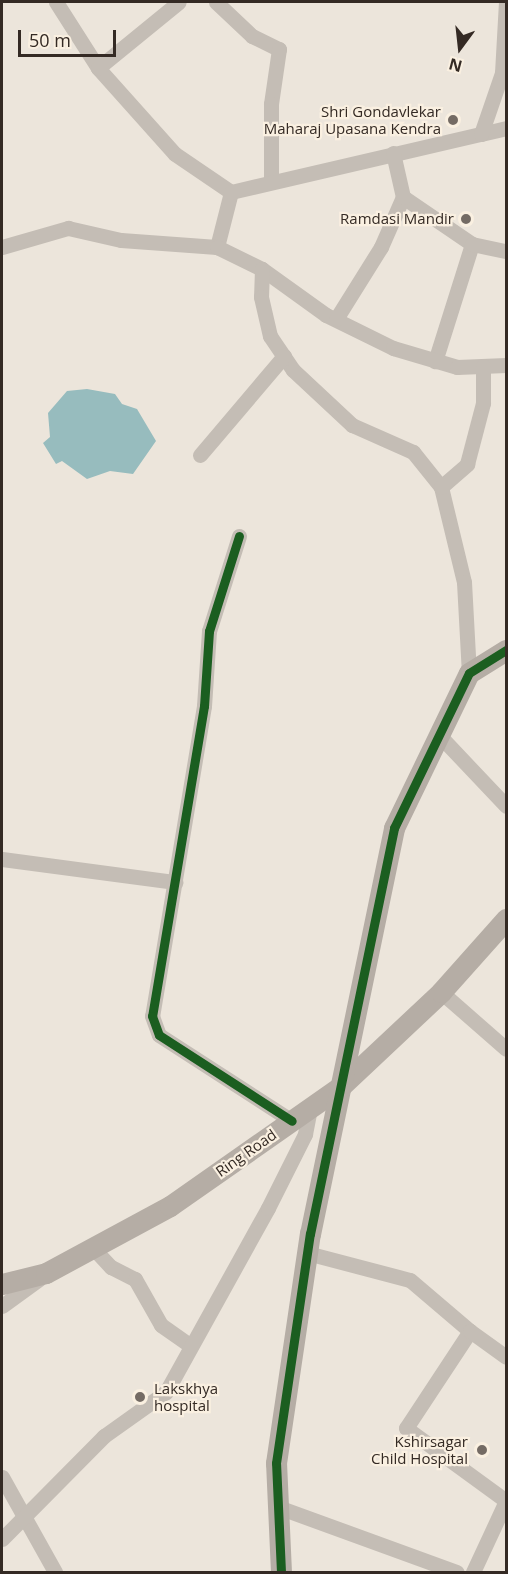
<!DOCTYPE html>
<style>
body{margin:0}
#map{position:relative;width:508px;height:1574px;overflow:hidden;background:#ece5db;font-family:"Open Sans",sans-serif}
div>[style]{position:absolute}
.water>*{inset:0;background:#97bcbe}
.street>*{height:15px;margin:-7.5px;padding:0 7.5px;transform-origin:7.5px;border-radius:7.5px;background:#c4bdb5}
.secondary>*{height:21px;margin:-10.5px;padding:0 10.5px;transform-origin:10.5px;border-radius:10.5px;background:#b5ada5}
.cycleway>*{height:9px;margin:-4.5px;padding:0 4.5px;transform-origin:4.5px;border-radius:4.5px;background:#1b5e20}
.dots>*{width:16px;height:16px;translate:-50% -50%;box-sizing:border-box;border:3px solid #faf0e1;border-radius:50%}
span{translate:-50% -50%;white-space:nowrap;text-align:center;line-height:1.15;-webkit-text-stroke:4.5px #faf0e1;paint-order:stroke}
.poi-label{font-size:15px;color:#342a24}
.right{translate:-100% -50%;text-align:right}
.left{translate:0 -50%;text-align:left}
.street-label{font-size:15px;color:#342a24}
.frame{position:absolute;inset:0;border:3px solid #342a24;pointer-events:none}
.north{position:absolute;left:430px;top:18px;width:60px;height:60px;-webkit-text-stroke:4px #faf0e1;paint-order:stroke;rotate:195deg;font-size:16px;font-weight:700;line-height:24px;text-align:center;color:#342a24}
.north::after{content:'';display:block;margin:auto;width:21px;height:27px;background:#342a24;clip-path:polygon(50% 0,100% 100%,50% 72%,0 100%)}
.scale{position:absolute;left:18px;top:30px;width:98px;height:27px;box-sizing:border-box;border:3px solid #342a24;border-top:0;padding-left:8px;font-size:18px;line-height:21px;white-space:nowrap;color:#342a24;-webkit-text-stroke:4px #faf0e1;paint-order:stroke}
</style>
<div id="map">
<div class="water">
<div style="clip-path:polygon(87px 389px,115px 394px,122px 404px,137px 409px,156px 441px,133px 474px,110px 471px,87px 479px,62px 461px,56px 464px,43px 443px,50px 437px,48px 413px,67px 391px)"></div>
</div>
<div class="street">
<div style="left:56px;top:2px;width:78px;rotate:57.5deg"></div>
<div style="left:98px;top:68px;width:115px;rotate:48.2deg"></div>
<div style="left:175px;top:154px;width:68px;rotate:34.2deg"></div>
<div style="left:231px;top:192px;width:57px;rotate:104.3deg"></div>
<div style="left:216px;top:2px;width:50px;rotate:43.4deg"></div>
<div style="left:252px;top:36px;width:30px;rotate:26deg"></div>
<div style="left:279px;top:49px;width:56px;rotate:98.3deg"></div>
<div style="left:271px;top:104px;width:77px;rotate:90deg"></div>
<div style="left:98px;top:68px;width:104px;rotate:-39.2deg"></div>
<div style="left:481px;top:134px;width:26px;rotate:-13deg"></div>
<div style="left:231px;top:192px;width:257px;rotate:-13.1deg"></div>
<div style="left:481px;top:134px;width:65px;rotate:-71deg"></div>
<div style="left:502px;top:73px;width:71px;rotate:-86.8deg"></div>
<div style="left:403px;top:197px;width:83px;rotate:34.3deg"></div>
<div style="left:472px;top:244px;width:123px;rotate:107.5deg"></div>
<div style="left:472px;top:244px;width:35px;rotate:12deg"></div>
<div style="left:2px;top:247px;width:69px;rotate:-16.1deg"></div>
<div style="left:68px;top:228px;width:54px;rotate:12.8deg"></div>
<div style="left:121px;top:240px;width:96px;rotate:4.2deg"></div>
<div style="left:217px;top:247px;width:50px;rotate:26.1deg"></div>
<div style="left:262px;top:269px;width:79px;rotate:35.7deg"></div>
<div style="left:326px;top:315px;width:75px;rotate:26.2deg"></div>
<div style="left:393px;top:348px;width:67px;rotate:16.5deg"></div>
<div style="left:457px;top:367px;width:49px;rotate:-2.3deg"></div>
<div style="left:262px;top:269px;width:28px;rotate:92deg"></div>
<div style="left:261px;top:297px;width:40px;rotate:77deg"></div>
<div style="left:270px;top:336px;width:41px;rotate:55.9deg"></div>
<div style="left:293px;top:370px;width:81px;rotate:43deg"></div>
<div style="left:352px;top:425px;width:67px;rotate:23.9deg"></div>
<div style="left:413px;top:452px;width:45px;rotate:51.3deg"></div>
<div style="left:441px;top:487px;width:98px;rotate:76.4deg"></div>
<div style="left:464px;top:582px;width:91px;rotate:86.9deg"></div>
<div style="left:336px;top:319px;width:85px;rotate:-58deg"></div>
<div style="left:381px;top:247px;width:55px;rotate:-66.3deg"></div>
<div style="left:403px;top:197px;width:45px;rotate:-102.8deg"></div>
<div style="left:200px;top:455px;width:130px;rotate:-49.7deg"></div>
<div style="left:441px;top:487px;width:35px;rotate:-41deg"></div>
<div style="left:467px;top:464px;width:63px;rotate:-75.3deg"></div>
<div style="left:483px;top:403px;width:37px;rotate:-90deg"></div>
<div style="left:239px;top:536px;width:100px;rotate:107.5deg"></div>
<div style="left:209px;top:631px;width:75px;rotate:93.8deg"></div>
<div style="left:204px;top:706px;width:314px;rotate:99.5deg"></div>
<div style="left:152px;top:1016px;width:20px;rotate:70deg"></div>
<div style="left:159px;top:1035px;width:158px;rotate:32.9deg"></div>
<div style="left:438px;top:734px;width:99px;rotate:46.6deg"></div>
<div style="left:2px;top:859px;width:175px;rotate:7.6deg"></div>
<div style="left:441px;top:992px;width:86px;rotate:41.2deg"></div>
<div style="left:94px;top:1249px;width:25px;rotate:47deg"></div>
<div style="left:111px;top:1267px;width:27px;rotate:27deg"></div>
<div style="left:135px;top:1279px;width:53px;rotate:60.5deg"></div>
<div style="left:161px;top:1325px;width:35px;rotate:35deg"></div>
<div style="left:307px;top:1253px;width:106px;rotate:14.7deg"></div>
<div style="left:410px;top:1280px;width:79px;rotate:40.4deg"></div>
<div style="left:470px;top:1331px;width:116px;rotate:123.4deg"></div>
<div style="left:406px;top:1428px;width:124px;rotate:36.1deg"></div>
<div style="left:2px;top:1306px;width:46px;rotate:-36.1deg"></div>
<div style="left:470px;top:1331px;width:44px;rotate:35.8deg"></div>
<div style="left:2px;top:1477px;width:109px;rotate:60.8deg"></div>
<div style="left:278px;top:1507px;width:190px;rotate:20deg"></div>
<div style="left:2px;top:1539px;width:145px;rotate:-45.3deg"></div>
<div style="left:104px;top:1436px;width:76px;rotate:-35.4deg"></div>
<div style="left:166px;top:1392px;width:210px;rotate:-61deg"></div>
<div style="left:268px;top:1208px;width:83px;rotate:-63.4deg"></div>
<div style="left:305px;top:1134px;width:26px;rotate:-79deg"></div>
<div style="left:473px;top:1572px;width:78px;rotate:-65.1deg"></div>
</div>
<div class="secondary">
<div style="left:2px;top:1284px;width:45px;rotate:-14deg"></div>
<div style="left:46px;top:1273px;width:141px;rotate:-28.4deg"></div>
<div style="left:170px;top:1206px;width:208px;rotate:-35deg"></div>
<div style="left:340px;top:1087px;width:139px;rotate:-43.2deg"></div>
<div style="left:441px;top:992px;width:98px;rotate:-48.3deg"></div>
<div style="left:281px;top:1572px;width:109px;rotate:-92.6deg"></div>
<div style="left:276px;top:1463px;width:232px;rotate:-81.6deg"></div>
<div style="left:310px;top:1234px;width:415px;rotate:-78.3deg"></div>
<div style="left:394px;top:828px;width:172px;rotate:-64.2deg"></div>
<div style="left:469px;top:673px;width:44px;rotate:-31.9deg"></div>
</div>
<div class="cycleway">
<div style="left:239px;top:536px;width:100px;rotate:107.5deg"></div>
<div style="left:209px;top:631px;width:75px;rotate:93.8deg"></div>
<div style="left:204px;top:706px;width:314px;rotate:99.5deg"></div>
<div style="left:152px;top:1016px;width:20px;rotate:70deg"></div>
<div style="left:159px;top:1035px;width:158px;rotate:32.9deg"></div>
<div style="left:281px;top:1572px;width:109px;rotate:-92.6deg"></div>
<div style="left:276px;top:1463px;width:232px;rotate:-81.6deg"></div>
<div style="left:310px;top:1234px;width:415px;rotate:-78.3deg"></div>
<div style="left:394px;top:828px;width:172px;rotate:-64.2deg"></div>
<div style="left:469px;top:673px;width:44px;rotate:-31.9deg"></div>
</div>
<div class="dots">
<div style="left:453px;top:120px;background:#746b64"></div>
<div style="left:466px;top:219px;background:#746b64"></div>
<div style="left:140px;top:1397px;background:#746b64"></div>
<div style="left:482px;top:1450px;background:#746b64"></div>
</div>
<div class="poi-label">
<span class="right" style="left:441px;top:120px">Shri Gondavlekar<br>Maharaj Upasana Kendra</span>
<span class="right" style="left:454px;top:219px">Ramdasi Mandir</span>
<span class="left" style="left:154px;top:1397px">Lakskhya<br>hospital</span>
<span class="right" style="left:468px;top:1450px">Kshirsagar<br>Child Hospital</span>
</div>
<div class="street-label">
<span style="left:246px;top:1153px;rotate:-35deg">Ring Road</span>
</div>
<div class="frame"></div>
<div class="north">N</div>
<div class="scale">50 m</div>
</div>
